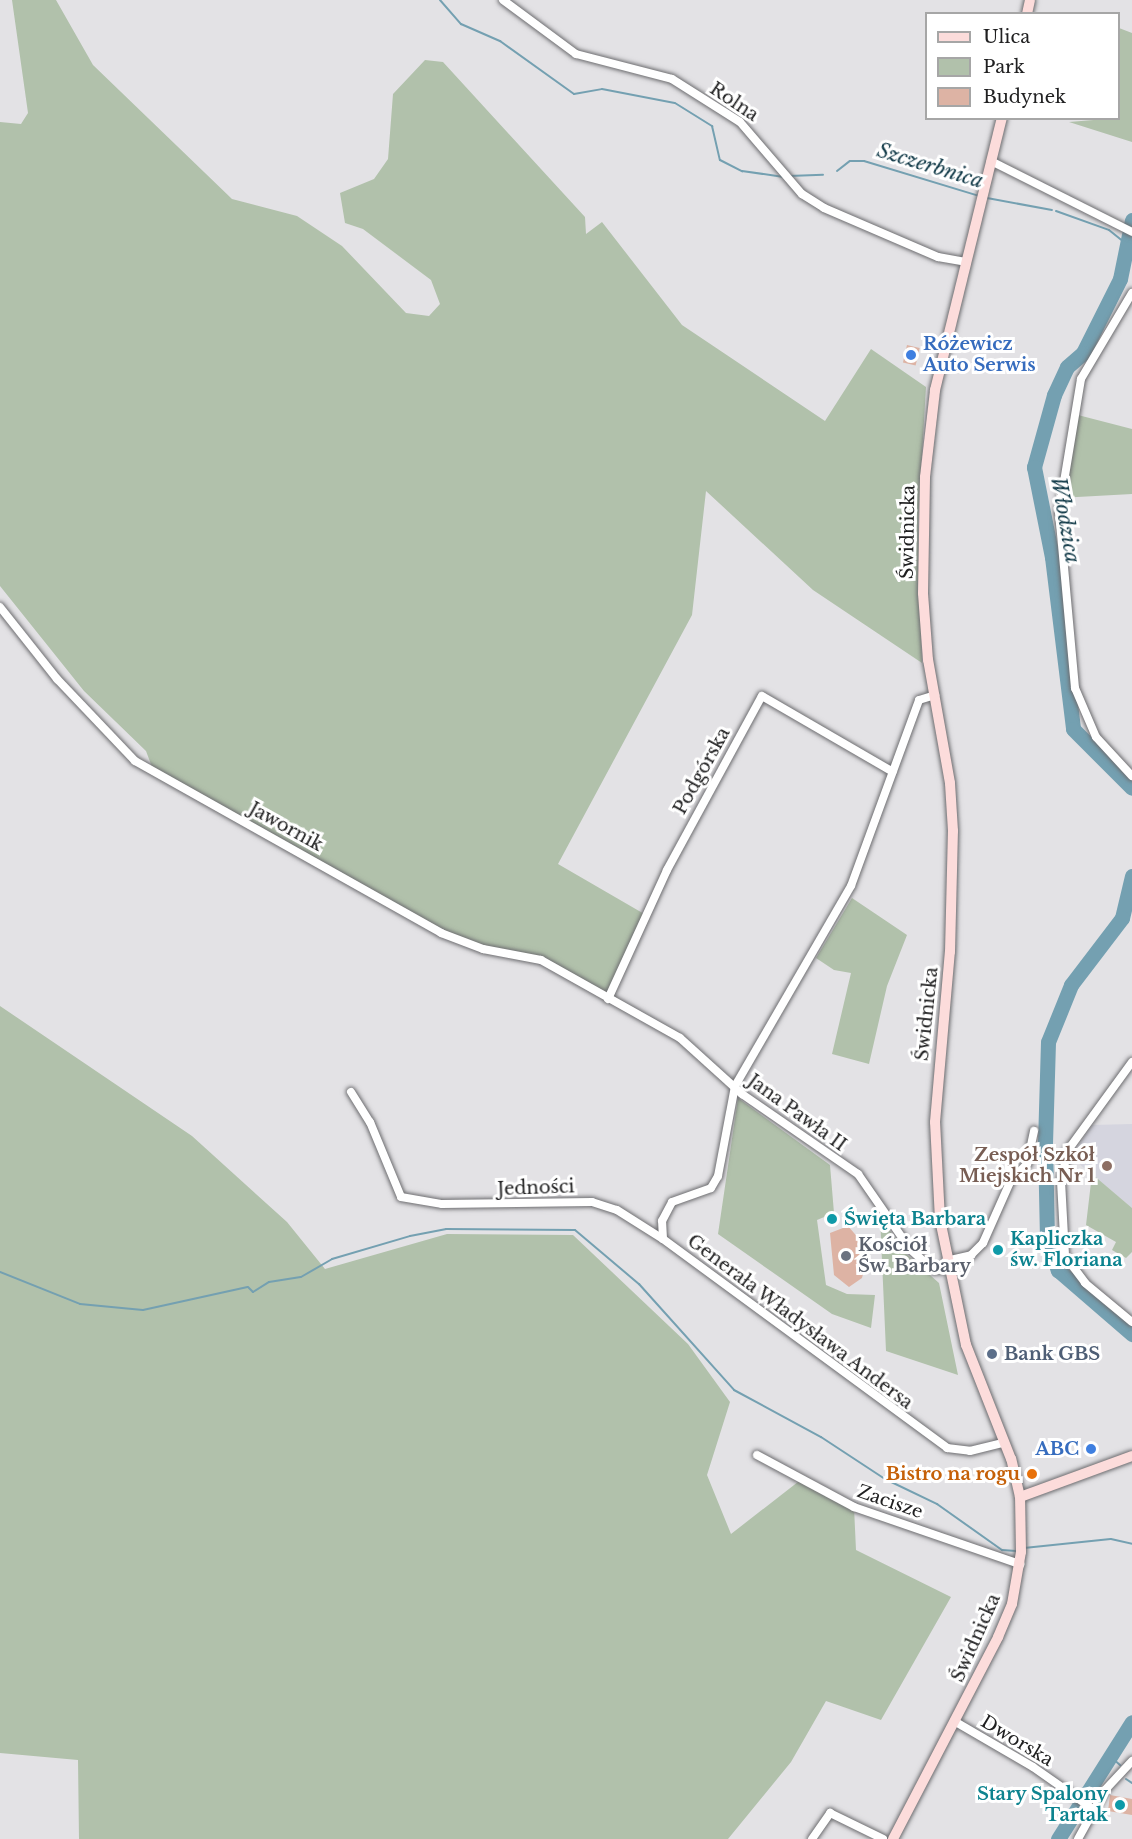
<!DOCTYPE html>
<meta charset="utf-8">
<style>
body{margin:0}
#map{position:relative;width:1132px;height:1839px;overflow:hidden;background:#e3e2e5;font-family:"Libre Baskerville",serif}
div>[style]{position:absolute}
.built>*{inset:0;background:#d5d5df}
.green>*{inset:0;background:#b1c1ab}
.stream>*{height:2px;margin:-1px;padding:0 1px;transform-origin:1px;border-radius:1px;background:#74a0b1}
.river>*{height:15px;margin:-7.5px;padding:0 7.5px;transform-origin:7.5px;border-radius:7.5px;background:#74a0b1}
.building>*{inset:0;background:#ddb3a4;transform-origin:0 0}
.roads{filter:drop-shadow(0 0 2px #6d6d70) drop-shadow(0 0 2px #6d6d70)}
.street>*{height:8px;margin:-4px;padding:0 4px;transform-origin:4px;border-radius:4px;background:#fff}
.secondary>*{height:10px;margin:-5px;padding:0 5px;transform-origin:5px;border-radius:5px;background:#fcdcdb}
.dots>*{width:16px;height:16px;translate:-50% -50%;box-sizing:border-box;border:3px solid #fff;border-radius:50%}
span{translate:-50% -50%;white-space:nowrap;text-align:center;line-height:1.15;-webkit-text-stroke:6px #fff;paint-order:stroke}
.street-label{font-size:18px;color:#202021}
.shop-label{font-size:18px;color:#366cbe;font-weight:700}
.left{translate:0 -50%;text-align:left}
.right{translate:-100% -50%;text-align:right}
.education-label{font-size:18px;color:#785e54;font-weight:700}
.culture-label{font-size:18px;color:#0d838f;font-weight:700}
.worship-label{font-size:18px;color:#5b616d;font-weight:700}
.service-label{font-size:18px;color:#4e5e75;font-weight:700}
.food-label{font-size:18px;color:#c56008;font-weight:700}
.water-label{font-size:20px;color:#103947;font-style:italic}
.legend{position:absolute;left:925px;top:12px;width:195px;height:108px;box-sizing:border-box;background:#fff;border:2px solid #a6a6a6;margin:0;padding:8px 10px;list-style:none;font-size:18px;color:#202021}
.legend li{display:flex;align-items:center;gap:12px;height:30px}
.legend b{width:30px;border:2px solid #a6a6a6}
</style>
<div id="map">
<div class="built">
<div style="clip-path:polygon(1132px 1124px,1132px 1208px,1071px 1157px,1092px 1125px)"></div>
</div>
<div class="green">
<div style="clip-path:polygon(12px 0,56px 0,93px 65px,232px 199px,297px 216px,342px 246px,406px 313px,429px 316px,440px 304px,431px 280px,363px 229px,345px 223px,340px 193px,374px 179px,388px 159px,393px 94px,425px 60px,443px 62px,585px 217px,586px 234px,602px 222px,682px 325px,825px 421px,871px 349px,926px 387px,918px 523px,922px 663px,813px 590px,706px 491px,692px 615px,558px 864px,646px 915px,608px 999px,541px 960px,465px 944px,155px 775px,146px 751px,84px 691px,0 586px,0 122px,21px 124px,28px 113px)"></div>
<div style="clip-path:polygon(1119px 28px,1132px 33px,1132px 142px,1069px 122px,1118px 118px)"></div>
<div style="clip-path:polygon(1074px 414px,1132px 429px,1132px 494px,1059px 498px)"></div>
<div style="clip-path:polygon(852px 898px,907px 935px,887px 986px,869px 1064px,832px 1054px,851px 973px,834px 970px,816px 958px)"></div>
<div style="clip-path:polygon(0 1006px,192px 1136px,287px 1222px,325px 1269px,447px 1234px,573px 1235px,688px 1344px,730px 1402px,707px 1475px,731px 1534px,803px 1478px,854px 1507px,856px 1550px,951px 1597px,881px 1720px,826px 1701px,791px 1762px,728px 1839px,79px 1839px,78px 1760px,0 1753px)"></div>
<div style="clip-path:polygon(738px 1098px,830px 1165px,834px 1213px,817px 1220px,826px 1285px,847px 1294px,875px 1295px,871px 1328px,832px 1314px,718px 1234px)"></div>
<div style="clip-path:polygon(1092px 1174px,1132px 1208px,1132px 1252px,1126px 1258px,1112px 1250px,1116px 1242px,1086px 1225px)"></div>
<div style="clip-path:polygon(880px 1216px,905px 1253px,939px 1283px,958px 1375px,886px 1351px)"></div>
</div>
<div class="stream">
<div style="left:440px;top:0;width:32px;rotate:49deg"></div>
<div style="left:461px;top:24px;width:43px;rotate:23.6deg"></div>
<div style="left:500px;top:41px;width:91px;rotate:35.6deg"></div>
<div style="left:574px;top:94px;width:28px;rotate:-10deg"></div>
<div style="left:602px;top:89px;width:74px;rotate:10.9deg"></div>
<div style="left:675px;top:103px;width:44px;rotate:31.9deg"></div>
<div style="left:712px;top:126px;width:35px;rotate:77deg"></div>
<div style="left:720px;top:160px;width:25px;rotate:27deg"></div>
<div style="left:742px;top:171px;width:42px;rotate:8.1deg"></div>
<div style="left:837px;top:171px;width:16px;rotate:-38deg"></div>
<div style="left:850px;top:161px;width:14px"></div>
<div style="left:864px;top:161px;width:120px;rotate:16.9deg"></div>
<div style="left:789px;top:176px;width:34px;rotate:-2deg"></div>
<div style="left:987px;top:198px;width:66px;rotate:10.5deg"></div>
<div style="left:1056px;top:211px;width:56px;rotate:19.7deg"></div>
<div style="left:1109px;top:230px;width:22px;rotate:39deg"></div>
<div style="left:0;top:1272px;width:86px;rotate:21.8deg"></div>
<div style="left:80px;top:1304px;width:63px;rotate:5.4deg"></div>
<div style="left:143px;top:1310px;width:107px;rotate:-12.4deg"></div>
<div style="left:248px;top:1287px;width:7px;rotate:45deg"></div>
<div style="left:253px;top:1292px;width:19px;rotate:-32deg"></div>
<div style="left:269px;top:1282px;width:32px;rotate:-9deg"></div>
<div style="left:301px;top:1277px;width:36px;rotate:-30deg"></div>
<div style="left:332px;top:1259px;width:81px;rotate:-16.4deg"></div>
<div style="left:410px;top:1236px;width:37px;rotate:-11deg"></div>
<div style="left:446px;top:1229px;width:129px;rotate:0.4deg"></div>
<div style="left:575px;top:1230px;width:84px;rotate:40.2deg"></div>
<div style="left:639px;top:1284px;width:142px;rotate:48.1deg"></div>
<div style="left:734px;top:1390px;width:99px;rotate:28.4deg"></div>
<div style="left:821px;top:1437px;width:77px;rotate:33.3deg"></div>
<div style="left:885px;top:1479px;width:58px;rotate:25.7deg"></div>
<div style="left:937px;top:1504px;width:80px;rotate:35.3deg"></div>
<div style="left:1002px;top:1550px;width:14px;rotate:4deg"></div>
<div style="left:1024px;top:1548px;width:87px;rotate:-5.9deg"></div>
<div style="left:1111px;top:1539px;width:22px;rotate:13deg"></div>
<div style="left:1112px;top:1758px;width:11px;rotate:41deg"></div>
<div style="left:1126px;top:1779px;width:7px;rotate:34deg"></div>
</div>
<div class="river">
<div style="left:1132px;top:220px;width:60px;rotate:101.5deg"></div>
<div style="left:1120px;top:279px;width:83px;rotate:116.6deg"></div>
<div style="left:1083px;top:353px;width:21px;rotate:139deg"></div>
<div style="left:1067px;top:367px;width:31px;rotate:115deg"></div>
<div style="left:1054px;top:395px;width:75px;rotate:105.5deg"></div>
<div style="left:1034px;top:467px;width:92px;rotate:78.7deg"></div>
<div style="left:1052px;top:557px;width:173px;rotate:83deg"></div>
<div style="left:1073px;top:729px;width:83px;rotate:45deg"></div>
<div style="left:1132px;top:876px;width:43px;rotate:103.4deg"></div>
<div style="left:1122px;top:918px;width:84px;rotate:127.3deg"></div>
<div style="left:1071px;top:985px;width:61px;rotate:112deg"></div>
<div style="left:1048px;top:1042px;width:101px;rotate:91.7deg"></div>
<div style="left:1045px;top:1143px;width:92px;rotate:88.8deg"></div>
<div style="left:1047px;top:1235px;width:37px;rotate:73deg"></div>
<div style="left:1058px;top:1270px;width:98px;rotate:40.9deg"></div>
<div style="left:1058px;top:1839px;width:138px;rotate:-57.7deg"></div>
</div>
<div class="building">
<div style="left:907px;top:345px;width:13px;height:18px;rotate:13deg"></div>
<div style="clip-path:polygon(848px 1226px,860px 1240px,857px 1244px,864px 1270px,862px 1278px,849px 1287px,834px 1275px,830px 1233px)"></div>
<div style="clip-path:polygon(1110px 1795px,1132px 1799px,1132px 1815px,1108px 1811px)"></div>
</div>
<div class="roads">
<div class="street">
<div style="left:503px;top:0;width:91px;rotate:36.5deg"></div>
<div style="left:576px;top:54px;width:99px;rotate:14.6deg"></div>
<div style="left:672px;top:79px;width:80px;rotate:32.3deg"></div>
<div style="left:740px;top:122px;width:95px;rotate:49.3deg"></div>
<div style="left:802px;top:194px;width:26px;rotate:32deg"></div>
<div style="left:824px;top:208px;width:124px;rotate:23.3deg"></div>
<div style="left:938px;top:257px;width:28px;rotate:10deg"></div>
<div style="left:991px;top:161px;width:158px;rotate:26.7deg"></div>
<div style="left:1132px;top:293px;width:100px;rotate:120.7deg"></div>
<div style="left:1081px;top:379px;width:135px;rotate:99.4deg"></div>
<div style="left:1059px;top:512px;width:177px;rotate:84.8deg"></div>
<div style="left:1075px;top:688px;width:53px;rotate:66.8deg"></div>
<div style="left:1096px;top:737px;width:53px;rotate:47.3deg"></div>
<div style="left:0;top:607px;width:92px;rotate:51.6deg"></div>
<div style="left:57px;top:679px;width:113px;rotate:46.4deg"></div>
<div style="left:135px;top:761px;width:351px;rotate:29.3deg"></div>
<div style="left:441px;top:933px;width:45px;rotate:20.9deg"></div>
<div style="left:483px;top:949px;width:59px;rotate:10.7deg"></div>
<div style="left:541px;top:960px;width:159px;rotate:29.3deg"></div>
<div style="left:680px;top:1038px;width:84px;rotate:42.1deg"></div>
<div style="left:742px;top:1094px;width:141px;rotate:34.6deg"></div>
<div style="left:858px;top:1174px;width:91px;rotate:55.3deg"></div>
<div style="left:910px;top:1249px;width:31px;rotate:42deg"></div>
<div style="left:933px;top:1270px;width:14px;rotate:-4deg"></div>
<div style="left:608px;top:999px;width:142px;rotate:-65.4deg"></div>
<div style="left:667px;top:870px;width:198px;rotate:-61.4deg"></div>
<div style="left:762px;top:696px;width:151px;rotate:30.1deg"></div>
<div style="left:1132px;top:1062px;width:109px;rotate:126deg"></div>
<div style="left:1068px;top:1150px;width:32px;rotate:103deg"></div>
<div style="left:1061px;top:1181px;width:75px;rotate:86.9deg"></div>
<div style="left:1065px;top:1256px;width:34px;rotate:53deg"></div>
<div style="left:1085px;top:1283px;width:61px;rotate:39.7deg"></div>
<div style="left:351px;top:1092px;width:36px;rotate:58deg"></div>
<div style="left:370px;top:1122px;width:81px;rotate:67.5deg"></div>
<div style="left:401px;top:1197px;width:42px;rotate:9.7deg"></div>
<div style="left:442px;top:1204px;width:150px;rotate:-0.8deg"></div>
<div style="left:592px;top:1202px;width:26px;rotate:18deg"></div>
<div style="left:617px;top:1210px;width:54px;rotate:32.2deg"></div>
<div style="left:663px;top:1239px;width:353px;rotate:36.3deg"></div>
<div style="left:947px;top:1448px;width:23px;rotate:7deg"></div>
<div style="left:970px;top:1451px;width:36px;rotate:-14deg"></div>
<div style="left:663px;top:1239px;width:18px;rotate:-93deg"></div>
<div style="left:662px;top:1221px;width:21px;rotate:-62deg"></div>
<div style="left:672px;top:1202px;width:41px;rotate:-19.7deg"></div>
<div style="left:711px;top:1188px;width:14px;rotate:-60deg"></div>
<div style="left:718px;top:1176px;width:92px;rotate:-79.3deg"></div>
<div style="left:735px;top:1086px;width:231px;rotate:-59.9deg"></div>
<div style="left:851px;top:886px;width:198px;rotate:-69.9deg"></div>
<div style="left:919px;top:700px;width:17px;rotate:-17deg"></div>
<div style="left:946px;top:1261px;width:26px;rotate:-13deg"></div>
<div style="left:971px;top:1255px;width:17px;rotate:-45deg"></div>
<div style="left:983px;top:1243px;width:69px;rotate:-66deg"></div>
<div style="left:1011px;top:1180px;width:23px;rotate:-45deg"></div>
<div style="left:1027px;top:1164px;width:34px;rotate:-78deg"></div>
<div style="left:757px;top:1455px;width:110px;rotate:28.2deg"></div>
<div style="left:854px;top:1507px;width:176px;rotate:19deg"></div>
<div style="left:954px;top:1721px;width:91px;rotate:30.2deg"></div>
<div style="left:1033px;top:1767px;width:73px;rotate:35deg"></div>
<div style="left:812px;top:1839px;width:32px;rotate:-55deg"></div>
<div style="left:830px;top:1813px;width:59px;rotate:26.1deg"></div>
<div style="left:1078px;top:1839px;width:56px;rotate:-61.1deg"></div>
<div style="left:1105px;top:1790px;width:40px;rotate:-47deg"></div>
</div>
<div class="secondary">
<div style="left:1027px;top:14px;width:14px;rotate:-78deg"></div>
<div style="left:1020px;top:1497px;width:119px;rotate:-20.1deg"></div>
<div style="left:893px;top:1839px;width:228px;rotate:-62.5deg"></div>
<div style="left:998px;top:1637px;width:36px;rotate:-67deg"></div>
<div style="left:1012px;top:1604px;width:53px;rotate:-80.2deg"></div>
<div style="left:1021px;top:1552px;width:55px;rotate:-91deg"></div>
<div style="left:1020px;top:1497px;width:39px;rotate:-103deg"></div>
<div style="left:1011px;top:1459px;width:123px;rotate:-111.5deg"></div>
<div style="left:966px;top:1345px;width:128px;rotate:-101.7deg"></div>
<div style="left:940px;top:1220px;width:98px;rotate:-92.9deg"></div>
<div style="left:935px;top:1122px;width:171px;rotate:-85deg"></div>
<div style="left:950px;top:952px;width:121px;rotate:-88.6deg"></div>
<div style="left:953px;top:831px;width:48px;rotate:-93.6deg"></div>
<div style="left:950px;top:783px;width:125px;rotate:-100.1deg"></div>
<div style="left:928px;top:660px;width:67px;rotate:-94.3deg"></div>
<div style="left:923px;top:593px;width:116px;rotate:-89deg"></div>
<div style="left:925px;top:477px;width:88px;rotate:-83.4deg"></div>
<div style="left:935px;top:390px;width:280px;rotate:-76.2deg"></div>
</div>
</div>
<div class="dots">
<div style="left:911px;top:355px;background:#3f7fe0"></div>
<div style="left:1107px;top:1166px;background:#8d6e63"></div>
<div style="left:832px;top:1219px;background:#0f9aa8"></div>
<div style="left:998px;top:1250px;background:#0f9aa8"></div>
<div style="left:846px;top:1256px;background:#6b7280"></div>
<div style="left:992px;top:1354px;background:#5c6f8a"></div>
<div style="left:1091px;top:1449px;background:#3f7fe0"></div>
<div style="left:1032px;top:1474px;background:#e8710a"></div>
<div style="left:1120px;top:1805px;background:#0f9aa8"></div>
</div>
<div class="street-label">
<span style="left:734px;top:102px;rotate:34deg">Rolna</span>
<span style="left:908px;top:532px;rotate:-89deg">Świdnicka</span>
<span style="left:702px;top:771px;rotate:-61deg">Podgórska</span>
<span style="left:286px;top:827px;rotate:29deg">Jawornik</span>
<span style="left:927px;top:1014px;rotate:-84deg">Świdnicka</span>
<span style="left:797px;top:1113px;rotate:36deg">Jana Pawła II</span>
<span style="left:536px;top:1188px;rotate:-2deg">Jedności</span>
<span style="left:800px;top:1322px;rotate:37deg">Generała Władysława Andersa</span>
<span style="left:890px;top:1502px;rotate:19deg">Zacisze</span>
<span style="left:976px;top:1638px;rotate:-66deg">Świdnicka</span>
<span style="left:1017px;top:1741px;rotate:31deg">Dworska</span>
</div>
<div class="shop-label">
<span class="left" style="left:923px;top:355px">Różewicz<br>Auto Serwis</span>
<span class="right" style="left:1079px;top:1449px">ABC</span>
</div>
<div class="education-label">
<span class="right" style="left:1095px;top:1166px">Zespół Szkół<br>Miejskich Nr 1</span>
</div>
<div class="culture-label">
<span class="left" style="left:844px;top:1219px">Święta Barbara</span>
<span class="left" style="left:1010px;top:1250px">Kapliczka<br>św. Floriana</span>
<span class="right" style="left:1108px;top:1805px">Stary Spalony<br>Tartak</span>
</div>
<div class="worship-label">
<span class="left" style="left:858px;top:1256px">Kościół<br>Św. Barbary</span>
</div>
<div class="service-label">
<span class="left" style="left:1004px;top:1354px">Bank GBS</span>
</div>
<div class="food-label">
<span class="right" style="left:1020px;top:1474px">Bistro na rogu</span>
</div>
<div class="water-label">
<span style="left:930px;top:166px;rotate:17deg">Szczerbnica</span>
<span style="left:1065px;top:520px;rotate:80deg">Włodzica</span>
</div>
<ul class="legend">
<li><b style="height:8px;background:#fcdcdb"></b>Ulica</li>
<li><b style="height:16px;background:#b1c1ab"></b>Park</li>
<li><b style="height:16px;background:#ddb3a4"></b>Budynek</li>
</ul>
</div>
